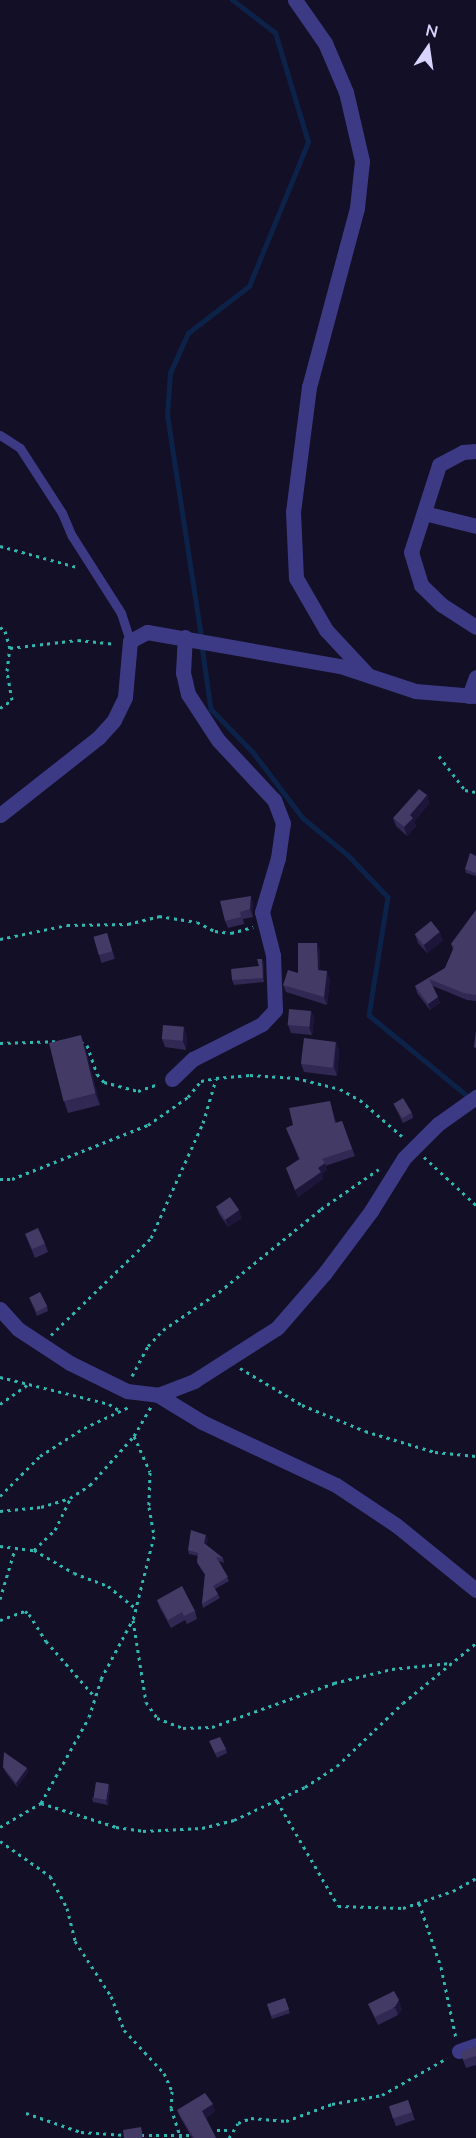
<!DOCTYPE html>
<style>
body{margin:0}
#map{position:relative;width:476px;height:2138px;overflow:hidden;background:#130f26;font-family:Mulish,sans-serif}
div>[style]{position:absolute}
.stream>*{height:4.5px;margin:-2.25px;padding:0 2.25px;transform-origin:2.25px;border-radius:2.25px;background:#0c2248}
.path>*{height:3px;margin-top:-1.5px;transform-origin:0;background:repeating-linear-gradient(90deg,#2fb8b0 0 3px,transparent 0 7.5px)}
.service>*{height:9px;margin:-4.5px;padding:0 4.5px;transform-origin:4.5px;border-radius:4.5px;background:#3d3a85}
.minor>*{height:15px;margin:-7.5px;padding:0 7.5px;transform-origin:7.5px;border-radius:7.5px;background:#3d3a85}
.wall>*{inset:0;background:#312854;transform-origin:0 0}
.shaded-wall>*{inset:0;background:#1d163a}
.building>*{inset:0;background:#433a66;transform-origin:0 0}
span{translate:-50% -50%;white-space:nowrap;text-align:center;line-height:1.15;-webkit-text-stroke:4.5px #130f26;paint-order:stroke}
.north{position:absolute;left:398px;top:18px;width:60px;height:60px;-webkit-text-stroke:4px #130f26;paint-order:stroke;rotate:13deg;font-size:16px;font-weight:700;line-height:24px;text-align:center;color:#d9d4ff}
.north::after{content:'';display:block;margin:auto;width:21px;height:27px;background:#d9d4ff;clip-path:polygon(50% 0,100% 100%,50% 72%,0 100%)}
</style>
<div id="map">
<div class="stream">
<div style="left:201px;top:637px;width:224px;rotate:-98.7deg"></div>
<div style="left:167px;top:416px;width:43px;rotate:-86deg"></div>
<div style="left:170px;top:373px;width:44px;rotate:-65.8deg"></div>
<div style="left:188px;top:333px;width:77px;rotate:-37.6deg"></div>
<div style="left:249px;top:286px;width:156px;rotate:-67.7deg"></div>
<div style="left:308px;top:142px;width:114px;rotate:-106.8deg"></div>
<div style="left:275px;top:33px;width:54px;rotate:-142.5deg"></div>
<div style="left:202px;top:646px;width:64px;rotate:81.9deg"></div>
<div style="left:211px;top:709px;width:60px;rotate:45.7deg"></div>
<div style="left:253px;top:752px;width:83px;rotate:52.9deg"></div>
<div style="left:303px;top:818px;width:58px;rotate:39.4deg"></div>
<div style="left:348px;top:855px;width:58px;rotate:46.4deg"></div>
<div style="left:388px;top:897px;width:120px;rotate:99.1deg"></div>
<div style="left:369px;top:1015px;width:131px;rotate:39.4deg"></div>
</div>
<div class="path">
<div style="left:0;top:546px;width:80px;rotate:15.3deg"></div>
<div style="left:0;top:627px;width:6px;rotate:39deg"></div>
<div style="left:5px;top:631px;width:18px;rotate:74deg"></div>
<div style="left:0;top:708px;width:14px;rotate:-34deg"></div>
<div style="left:12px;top:700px;width:29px;rotate:-100deg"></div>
<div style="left:7px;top:671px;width:23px;rotate:-83deg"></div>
<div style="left:10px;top:648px;width:68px;rotate:-6.7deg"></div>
<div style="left:78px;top:640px;width:36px;rotate:6deg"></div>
<div style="left:439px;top:756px;width:43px;rotate:52.6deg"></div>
<div style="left:465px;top:790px;width:11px;rotate:10deg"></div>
<div style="left:0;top:939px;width:68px;rotate:-11.8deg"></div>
<div style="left:67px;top:925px;width:61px;rotate:-0.9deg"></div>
<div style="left:128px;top:924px;width:32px;rotate:-14deg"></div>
<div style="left:159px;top:916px;width:38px;rotate:9deg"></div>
<div style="left:197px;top:922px;width:20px;rotate:27deg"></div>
<div style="left:215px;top:931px;width:16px;rotate:7deg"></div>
<div style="left:231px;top:933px;width:23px;rotate:-15deg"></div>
<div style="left:81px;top:1042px;width:7px;rotate:27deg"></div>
<div style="left:87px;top:1045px;width:31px;rotate:71deg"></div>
<div style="left:97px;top:1074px;width:11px;rotate:49deg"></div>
<div style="left:104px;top:1082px;width:35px;rotate:15deg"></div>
<div style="left:138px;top:1091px;width:21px;rotate:-19deg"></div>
<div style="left:0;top:1043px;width:62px;rotate:-1.8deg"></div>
<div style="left:424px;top:1157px;width:71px;rotate:42.7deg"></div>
<div style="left:0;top:1179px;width:12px"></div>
<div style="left:12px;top:1179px;width:146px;rotate:-21.7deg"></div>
<div style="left:148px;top:1125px;width:49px;rotate:-35deg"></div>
<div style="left:188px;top:1097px;width:21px;rotate:-51deg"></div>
<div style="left:201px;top:1081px;width:15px;rotate:-11deg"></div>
<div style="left:216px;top:1078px;width:34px;rotate:-5deg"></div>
<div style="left:250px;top:1075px;width:46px;rotate:3.7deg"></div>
<div style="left:296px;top:1078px;width:45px;rotate:14deg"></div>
<div style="left:340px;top:1089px;width:23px;rotate:29deg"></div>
<div style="left:360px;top:1100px;width:58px;rotate:40.8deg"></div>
<div style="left:51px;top:1335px;width:139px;rotate:-44.1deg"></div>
<div style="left:151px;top:1238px;width:126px;rotate:-65.7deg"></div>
<div style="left:203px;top:1123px;width:46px;rotate:-73.5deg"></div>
<div style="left:240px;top:1368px;width:72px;rotate:30.8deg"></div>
<div style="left:302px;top:1405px;width:68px;rotate:22.4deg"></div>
<div style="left:365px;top:1431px;width:73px;rotate:16.7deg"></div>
<div style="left:435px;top:1452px;width:41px;rotate:5.6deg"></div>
<div style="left:132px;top:1376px;width:34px;rotate:-62deg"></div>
<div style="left:148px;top:1346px;width:22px;rotate:-47deg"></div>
<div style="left:163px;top:1330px;width:68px;rotate:-34.2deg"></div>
<div style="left:219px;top:1292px;width:132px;rotate:-39.1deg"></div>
<div style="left:321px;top:1209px;width:70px;rotate:-34.6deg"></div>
<div style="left:0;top:1377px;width:112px;rotate:13.9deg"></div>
<div style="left:109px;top:1404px;width:13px;rotate:32deg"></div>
<div style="left:0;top:1404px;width:33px;rotate:-35deg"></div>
<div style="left:134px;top:1436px;width:39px;rotate:66deg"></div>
<div style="left:150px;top:1472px;width:35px;rotate:92deg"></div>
<div style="left:149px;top:1507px;width:29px;rotate:80deg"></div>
<div style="left:154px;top:1536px;width:87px;rotate:104deg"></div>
<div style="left:133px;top:1620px;width:83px;rotate:81deg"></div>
<div style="left:146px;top:1702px;width:19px;rotate:55deg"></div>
<div style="left:157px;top:1718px;width:28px;rotate:21deg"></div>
<div style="left:183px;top:1728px;width:29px;rotate:-2deg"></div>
<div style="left:212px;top:1727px;width:130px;rotate:-19.8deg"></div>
<div style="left:334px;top:1683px;width:60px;rotate:-13.6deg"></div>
<div style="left:392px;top:1669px;width:58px;rotate:-5.9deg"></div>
<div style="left:0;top:1496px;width:57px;rotate:-45deg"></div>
<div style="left:40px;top:1456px;width:52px;rotate:-32.5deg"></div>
<div style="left:84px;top:1428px;width:52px;rotate:-25.1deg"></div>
<div style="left:0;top:1511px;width:41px;rotate:-5.6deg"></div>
<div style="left:41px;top:1507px;width:30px;rotate:-17deg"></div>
<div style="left:70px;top:1498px;width:24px;rotate:-33deg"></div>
<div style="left:90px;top:1485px;width:66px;rotate:-48.1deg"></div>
<div style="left:134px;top:1436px;width:34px;rotate:-60deg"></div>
<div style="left:0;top:1546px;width:34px;rotate:7deg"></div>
<div style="left:34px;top:1550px;width:46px;rotate:29.9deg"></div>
<div style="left:74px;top:1573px;width:36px;rotate:21deg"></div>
<div style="left:108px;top:1586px;width:36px;rotate:39deg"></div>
<div style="left:34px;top:1550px;width:29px;rotate:-44deg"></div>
<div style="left:55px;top:1530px;width:34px;rotate:-64deg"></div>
<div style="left:0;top:1599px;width:52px;rotate:-73.3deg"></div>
<div style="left:0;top:1620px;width:27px;rotate:-20deg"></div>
<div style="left:25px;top:1611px;width:5px;rotate:37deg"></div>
<div style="left:29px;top:1614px;width:32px;rotate:58deg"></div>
<div style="left:46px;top:1641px;width:74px;rotate:48.8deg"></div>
<div style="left:277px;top:1801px;width:121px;rotate:59.8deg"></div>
<div style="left:338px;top:1906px;width:65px;rotate:1.8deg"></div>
<div style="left:403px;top:1908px;width:53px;rotate:-18.8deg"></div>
<div style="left:453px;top:1891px;width:26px;rotate:-29deg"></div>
<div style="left:41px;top:1803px;width:79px;rotate:17.7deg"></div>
<div style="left:116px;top:1827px;width:27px;rotate:8deg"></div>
<div style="left:143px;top:1831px;width:59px;rotate:-2.9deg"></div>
<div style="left:202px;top:1828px;width:33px;rotate:-14deg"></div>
<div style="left:234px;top:1820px;width:78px;rotate:-24.9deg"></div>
<div style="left:305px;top:1787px;width:38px;rotate:-33deg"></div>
<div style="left:337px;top:1766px;width:91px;rotate:-43.7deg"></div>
<div style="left:403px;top:1703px;width:94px;rotate:-39.4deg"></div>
<div style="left:0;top:1827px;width:48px;rotate:-30.3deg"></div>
<div style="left:41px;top:1803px;width:98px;rotate:-60.8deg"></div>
<div style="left:89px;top:1717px;width:40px;rotate:-72deg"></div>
<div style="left:101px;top:1679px;width:66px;rotate:-61.9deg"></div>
<div style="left:0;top:1841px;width:61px;rotate:35deg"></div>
<div style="left:50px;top:1876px;width:36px;rotate:62deg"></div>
<div style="left:67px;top:1908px;width:34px;rotate:76deg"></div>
<div style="left:75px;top:1941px;width:66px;rotate:56.8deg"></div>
<div style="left:111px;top:1996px;width:36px;rotate:69deg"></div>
<div style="left:124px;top:2030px;width:59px;rotate:47.1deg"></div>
<div style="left:164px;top:2073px;width:20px;rotate:66deg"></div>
<div style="left:172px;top:2091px;width:17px;rotate:93deg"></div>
<div style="left:171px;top:2108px;width:32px;rotate:72deg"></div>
<div style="left:419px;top:1903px;width:68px;rotate:71deg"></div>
<div style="left:441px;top:1967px;width:73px;rotate:78.1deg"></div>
<div style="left:26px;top:2113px;width:58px;rotate:19.1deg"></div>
<div style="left:81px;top:2132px;width:45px;rotate:3.8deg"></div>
<div style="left:209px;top:2130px;width:22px"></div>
<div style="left:141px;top:2135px;width:50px"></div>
<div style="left:229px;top:2138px;width:17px;rotate:-59deg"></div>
<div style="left:238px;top:2123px;width:14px;rotate:-21deg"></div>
<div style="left:251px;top:2118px;width:35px;rotate:5deg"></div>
<div style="left:286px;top:2121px;width:49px;rotate:-20.3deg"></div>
<div style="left:332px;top:2104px;width:51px;rotate:-10.2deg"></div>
<div style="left:382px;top:2095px;width:75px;rotate:-29.6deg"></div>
</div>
<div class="service">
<div style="left:0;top:435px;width:24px;rotate:33deg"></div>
<div style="left:20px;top:448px;width:77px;rotate:57.1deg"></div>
<div style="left:62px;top:513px;width:25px;rotate:67deg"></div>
<div style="left:72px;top:536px;width:91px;rotate:57.5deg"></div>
<div style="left:121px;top:613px;width:29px;rotate:72deg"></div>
</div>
<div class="minor">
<div style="left:295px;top:0;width:52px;rotate:55.1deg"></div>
<div style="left:325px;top:43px;width:53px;rotate:66.8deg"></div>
<div style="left:346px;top:92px;width:71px;rotate:76.9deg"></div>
<div style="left:362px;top:161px;width:47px;rotate:96.1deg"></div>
<div style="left:357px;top:208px;width:185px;rotate:105deg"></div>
<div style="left:309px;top:387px;width:126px;rotate:97.3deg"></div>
<div style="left:293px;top:512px;width:66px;rotate:87.4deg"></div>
<div style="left:296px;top:578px;width:60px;rotate:60deg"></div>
<div style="left:326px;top:630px;width:59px;rotate:47.1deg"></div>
<div style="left:476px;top:451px;width:13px;rotate:176deg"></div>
<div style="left:463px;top:452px;width:27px;rotate:152deg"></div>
<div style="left:439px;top:465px;width:91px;rotate:107.8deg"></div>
<div style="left:411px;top:552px;width:34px;rotate:73deg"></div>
<div style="left:421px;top:585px;width:29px;rotate:44deg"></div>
<div style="left:442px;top:605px;width:40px;rotate:32.9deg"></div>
<div style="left:424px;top:513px;width:54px;rotate:14deg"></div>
<div style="left:469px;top:696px;width:20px;rotate:-70deg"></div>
<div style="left:0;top:815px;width:125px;rotate:-38.2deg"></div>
<div style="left:98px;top:738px;width:24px;rotate:-48deg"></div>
<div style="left:114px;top:720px;width:25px;rotate:-64deg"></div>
<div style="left:125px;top:697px;width:56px;rotate:-84.9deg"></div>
<div style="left:130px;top:641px;width:19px;rotate:-28deg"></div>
<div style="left:147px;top:632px;width:196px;rotate:10deg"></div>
<div style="left:340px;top:666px;width:79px;rotate:18.4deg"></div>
<div style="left:415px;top:691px;width:61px;rotate:4.7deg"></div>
<div style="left:172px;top:1079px;width:29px;rotate:-44deg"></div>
<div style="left:193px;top:1059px;width:77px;rotate:-26.9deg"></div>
<div style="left:262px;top:1024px;width:19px;rotate:-47deg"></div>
<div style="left:275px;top:1010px;width:55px;rotate:-92.1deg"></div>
<div style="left:273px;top:955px;width:44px;rotate:-104.3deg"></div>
<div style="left:262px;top:912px;width:56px;rotate:-73.5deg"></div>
<div style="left:278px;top:858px;width:35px;rotate:-82deg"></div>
<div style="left:283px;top:823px;width:25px;rotate:-111deg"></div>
<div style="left:274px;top:800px;width:82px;rotate:-133deg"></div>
<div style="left:218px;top:740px;width:55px;rotate:-123.1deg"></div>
<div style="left:188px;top:694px;width:22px;rotate:-103deg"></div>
<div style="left:183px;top:673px;width:36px;rotate:-87deg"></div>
<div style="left:0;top:1309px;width:27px;rotate:48deg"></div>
<div style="left:18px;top:1329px;width:62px;rotate:33.2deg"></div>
<div style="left:70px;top:1363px;width:64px;rotate:26.2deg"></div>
<div style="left:127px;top:1391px;width:31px;rotate:7deg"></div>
<div style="left:158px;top:1395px;width:52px;rotate:31.5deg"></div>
<div style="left:202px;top:1422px;width:148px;rotate:25.2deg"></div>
<div style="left:336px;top:1485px;width:72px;rotate:33.7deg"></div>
<div style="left:396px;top:1525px;width:103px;rotate:39.1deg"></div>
<div style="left:158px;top:1395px;width:39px;rotate:-21deg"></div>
<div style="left:194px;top:1381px;width:98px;rotate:-32.6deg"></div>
<div style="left:277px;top:1328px;width:72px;rotate:-49deg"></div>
<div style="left:324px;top:1274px;width:79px;rotate:-53.3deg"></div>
<div style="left:371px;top:1211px;width:62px;rotate:-58.1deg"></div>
<div style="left:404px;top:1158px;width:48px;rotate:-45deg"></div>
<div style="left:438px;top:1124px;width:47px;rotate:-35.4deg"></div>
<div style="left:459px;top:2051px;width:18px;rotate:-19deg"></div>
</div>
<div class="wall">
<div style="clip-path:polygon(427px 795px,429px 803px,414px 822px,416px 826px,407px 836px,396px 826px,393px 818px)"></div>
<div style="clip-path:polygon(476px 856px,476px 876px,466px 873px,465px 869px)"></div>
<div style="clip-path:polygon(253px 903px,253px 917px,243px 919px,244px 924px,228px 928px,225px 921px)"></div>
<div style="clip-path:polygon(476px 910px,476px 1001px,467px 1000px,433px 986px,440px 1003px,430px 1010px,417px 993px,415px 986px,445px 968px,453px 950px,451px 944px)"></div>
<div style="left:107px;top:933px;width:27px;height:14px;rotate:73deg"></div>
<div style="clip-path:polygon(415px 934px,443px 940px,427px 953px,418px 943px)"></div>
<div style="clip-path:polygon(320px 950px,320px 970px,330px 979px,327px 1005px,286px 992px,283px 985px,298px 973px)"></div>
<div style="clip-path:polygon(264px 963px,264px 982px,234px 985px,232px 980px)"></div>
<div style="clip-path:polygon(311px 1011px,314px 1019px,312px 1035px,291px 1033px,288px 1025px)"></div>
<div style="clip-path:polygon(187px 1035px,186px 1050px,165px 1047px,162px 1039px)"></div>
<div style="clip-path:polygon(336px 1042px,339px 1050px,337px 1076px,304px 1072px,301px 1064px)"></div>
<div style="clip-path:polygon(85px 1047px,100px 1105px,68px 1113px,64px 1101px)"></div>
<div style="clip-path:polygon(330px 1101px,336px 1123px,342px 1121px,355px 1156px,325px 1166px,327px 1170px,322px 1174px,323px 1179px,298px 1197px,286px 1168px,299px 1159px,286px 1128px,293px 1125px)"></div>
<div style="clip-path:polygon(393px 1103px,412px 1113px,413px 1118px,403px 1123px)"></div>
<div style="clip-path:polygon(216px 1206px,242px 1218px,228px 1227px,219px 1214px)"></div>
<div style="clip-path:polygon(25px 1234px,45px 1244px,48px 1252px,35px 1258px)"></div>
<div style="clip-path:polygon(29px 1297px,47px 1306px,48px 1311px,37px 1316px)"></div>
<div style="clip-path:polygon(208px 1539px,206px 1545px,223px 1558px,224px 1563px,219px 1561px,229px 1581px,215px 1589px,220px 1598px,203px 1608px,202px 1604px,205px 1575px,199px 1566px,197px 1562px,198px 1556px,189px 1554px,188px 1550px)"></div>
<div style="clip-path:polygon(157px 1600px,195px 1611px,197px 1619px,187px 1624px,185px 1620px,171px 1628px,160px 1608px)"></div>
<div style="clip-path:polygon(211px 1745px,226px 1749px,227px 1753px,217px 1758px)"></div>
<div style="clip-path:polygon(3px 1767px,27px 1768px,28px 1772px,17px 1787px,5px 1771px)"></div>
<div style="clip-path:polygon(110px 1788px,108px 1805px,93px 1802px,92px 1798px)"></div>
<div style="left:285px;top:1998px;width:16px;height:19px;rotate:72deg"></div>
<div style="clip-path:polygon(368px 2004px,402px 2009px,398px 2015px,378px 2025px)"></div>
<div style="clip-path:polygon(476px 2046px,476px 2065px,466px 2068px,463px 2060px)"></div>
<div style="left:408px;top:2100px;width:21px;height:20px;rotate:71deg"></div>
<div style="clip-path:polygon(177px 2110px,215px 2111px,206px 2118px,216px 2138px,192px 2138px,180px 2117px)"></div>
</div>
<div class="shaded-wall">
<div style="clip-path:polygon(427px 795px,429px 803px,414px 822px,416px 826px,407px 836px,404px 827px,410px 815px)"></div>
<div style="clip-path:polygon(251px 896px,253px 903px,253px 917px,250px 909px)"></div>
<div style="clip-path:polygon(440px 932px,443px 940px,427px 953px,424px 945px)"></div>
<div style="clip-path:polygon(317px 943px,320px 950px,320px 977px,318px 970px)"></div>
<div style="clip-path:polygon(262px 959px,264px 963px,264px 982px,263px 978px)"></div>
<div style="clip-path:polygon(327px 971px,330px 979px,327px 1005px,324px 997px)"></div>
<div style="clip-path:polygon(438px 997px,440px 1003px,430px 1010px,428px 1004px)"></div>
<div style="clip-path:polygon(311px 1011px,314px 1019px,312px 1035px,309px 1027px)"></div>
<div style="clip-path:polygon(184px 1027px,187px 1035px,186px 1050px,183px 1041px)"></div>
<div style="clip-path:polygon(81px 1035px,85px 1047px,100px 1105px,95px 1093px)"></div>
<div style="clip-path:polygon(336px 1042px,339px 1050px,337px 1076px,334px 1067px)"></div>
<div style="clip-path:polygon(325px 1163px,327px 1170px,322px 1174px,323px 1179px,298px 1197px,295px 1190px,318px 1168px)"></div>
<div style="clip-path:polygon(239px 1210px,242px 1218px,228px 1227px,225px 1219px)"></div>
<div style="clip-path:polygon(206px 1535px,208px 1539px,206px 1547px,204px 1543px)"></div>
<div style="clip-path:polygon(27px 1768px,28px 1772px,17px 1787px,16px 1783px)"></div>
<div style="clip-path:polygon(109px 1784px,110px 1788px,108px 1805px,106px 1801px)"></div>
<div style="clip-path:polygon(399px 2000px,402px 2009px,398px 2015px,395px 2007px)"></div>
<div style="clip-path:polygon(213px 2104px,215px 2111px,205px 2118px,202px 2111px)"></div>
</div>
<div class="building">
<div style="clip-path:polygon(419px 789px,427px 795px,410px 815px,413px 818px,404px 827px,393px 818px)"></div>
<div style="clip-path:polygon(470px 853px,476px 856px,476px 873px,465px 869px)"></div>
<div style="clip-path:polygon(251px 896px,250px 909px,240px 912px,241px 917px,225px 921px,220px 901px)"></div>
<div style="clip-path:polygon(476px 910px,476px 995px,464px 993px,429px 979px,438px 997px,428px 1004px,415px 986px,445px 968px,454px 947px,451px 944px)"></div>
<div style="left:431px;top:921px;width:14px;height:21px;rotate:51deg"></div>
<div style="left:107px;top:933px;width:19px;height:14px;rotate:74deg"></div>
<div style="clip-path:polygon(298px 943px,317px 943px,318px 970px,327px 971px,324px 997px,283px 985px,288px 970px,298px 973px)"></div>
<div style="clip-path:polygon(257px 959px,262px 959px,263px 978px,232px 980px,231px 969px,259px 966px)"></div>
<div style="left:289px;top:1009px;width:22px;height:16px;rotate:5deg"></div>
<div style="left:163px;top:1025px;width:21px;height:14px;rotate:5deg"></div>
<div style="clip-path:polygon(476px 1031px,476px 1048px,474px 1047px)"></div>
<div style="left:81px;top:1035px;width:60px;height:33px;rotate:76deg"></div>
<div style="left:304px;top:1038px;width:32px;height:26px;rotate:7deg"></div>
<div style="left:403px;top:1098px;width:17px;height:11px;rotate:59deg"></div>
<div style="clip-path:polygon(330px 1101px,335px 1123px,342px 1121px,352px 1149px,322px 1159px,325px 1163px,318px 1168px,321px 1172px,295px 1190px,286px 1168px,300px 1159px,286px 1128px,293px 1125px,289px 1108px)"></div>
<div style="left:230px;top:1197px;width:16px;height:17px;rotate:55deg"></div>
<div style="left:38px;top:1228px;width:17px;height:14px;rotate:66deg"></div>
<div style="left:40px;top:1292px;width:16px;height:12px;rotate:63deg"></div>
<div style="clip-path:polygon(191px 1530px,206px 1535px,204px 1543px,223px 1558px,216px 1557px,228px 1577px,213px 1586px,218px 1594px,202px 1604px,205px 1574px,197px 1562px,198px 1553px,188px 1550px)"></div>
<div style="clip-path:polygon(182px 1586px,195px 1611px,184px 1616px,182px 1612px,168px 1620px,157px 1600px)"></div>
<div style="clip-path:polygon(220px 1737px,226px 1749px,215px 1753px,209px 1741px)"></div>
<div style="clip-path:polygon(4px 1752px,27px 1768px,16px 1783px,3px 1767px)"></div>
<div style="left:96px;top:1782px;width:13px;height:16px;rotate:9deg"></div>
<div style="clip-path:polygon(394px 1991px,399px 2000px,395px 2007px,375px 2017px,368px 2004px)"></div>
<div style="left:285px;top:1998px;width:12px;height:19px;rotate:70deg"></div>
<div style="clip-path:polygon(476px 2046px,476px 2056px,463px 2060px,461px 2052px)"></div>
<div style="clip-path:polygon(205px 2093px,213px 2104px,202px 2111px,216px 2138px,194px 2138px,177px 2110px)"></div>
<div style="left:408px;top:2100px;width:13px;height:20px;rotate:72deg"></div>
<div style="clip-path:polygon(141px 2127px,143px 2138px,124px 2138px,123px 2130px)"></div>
</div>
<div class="north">N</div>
</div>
